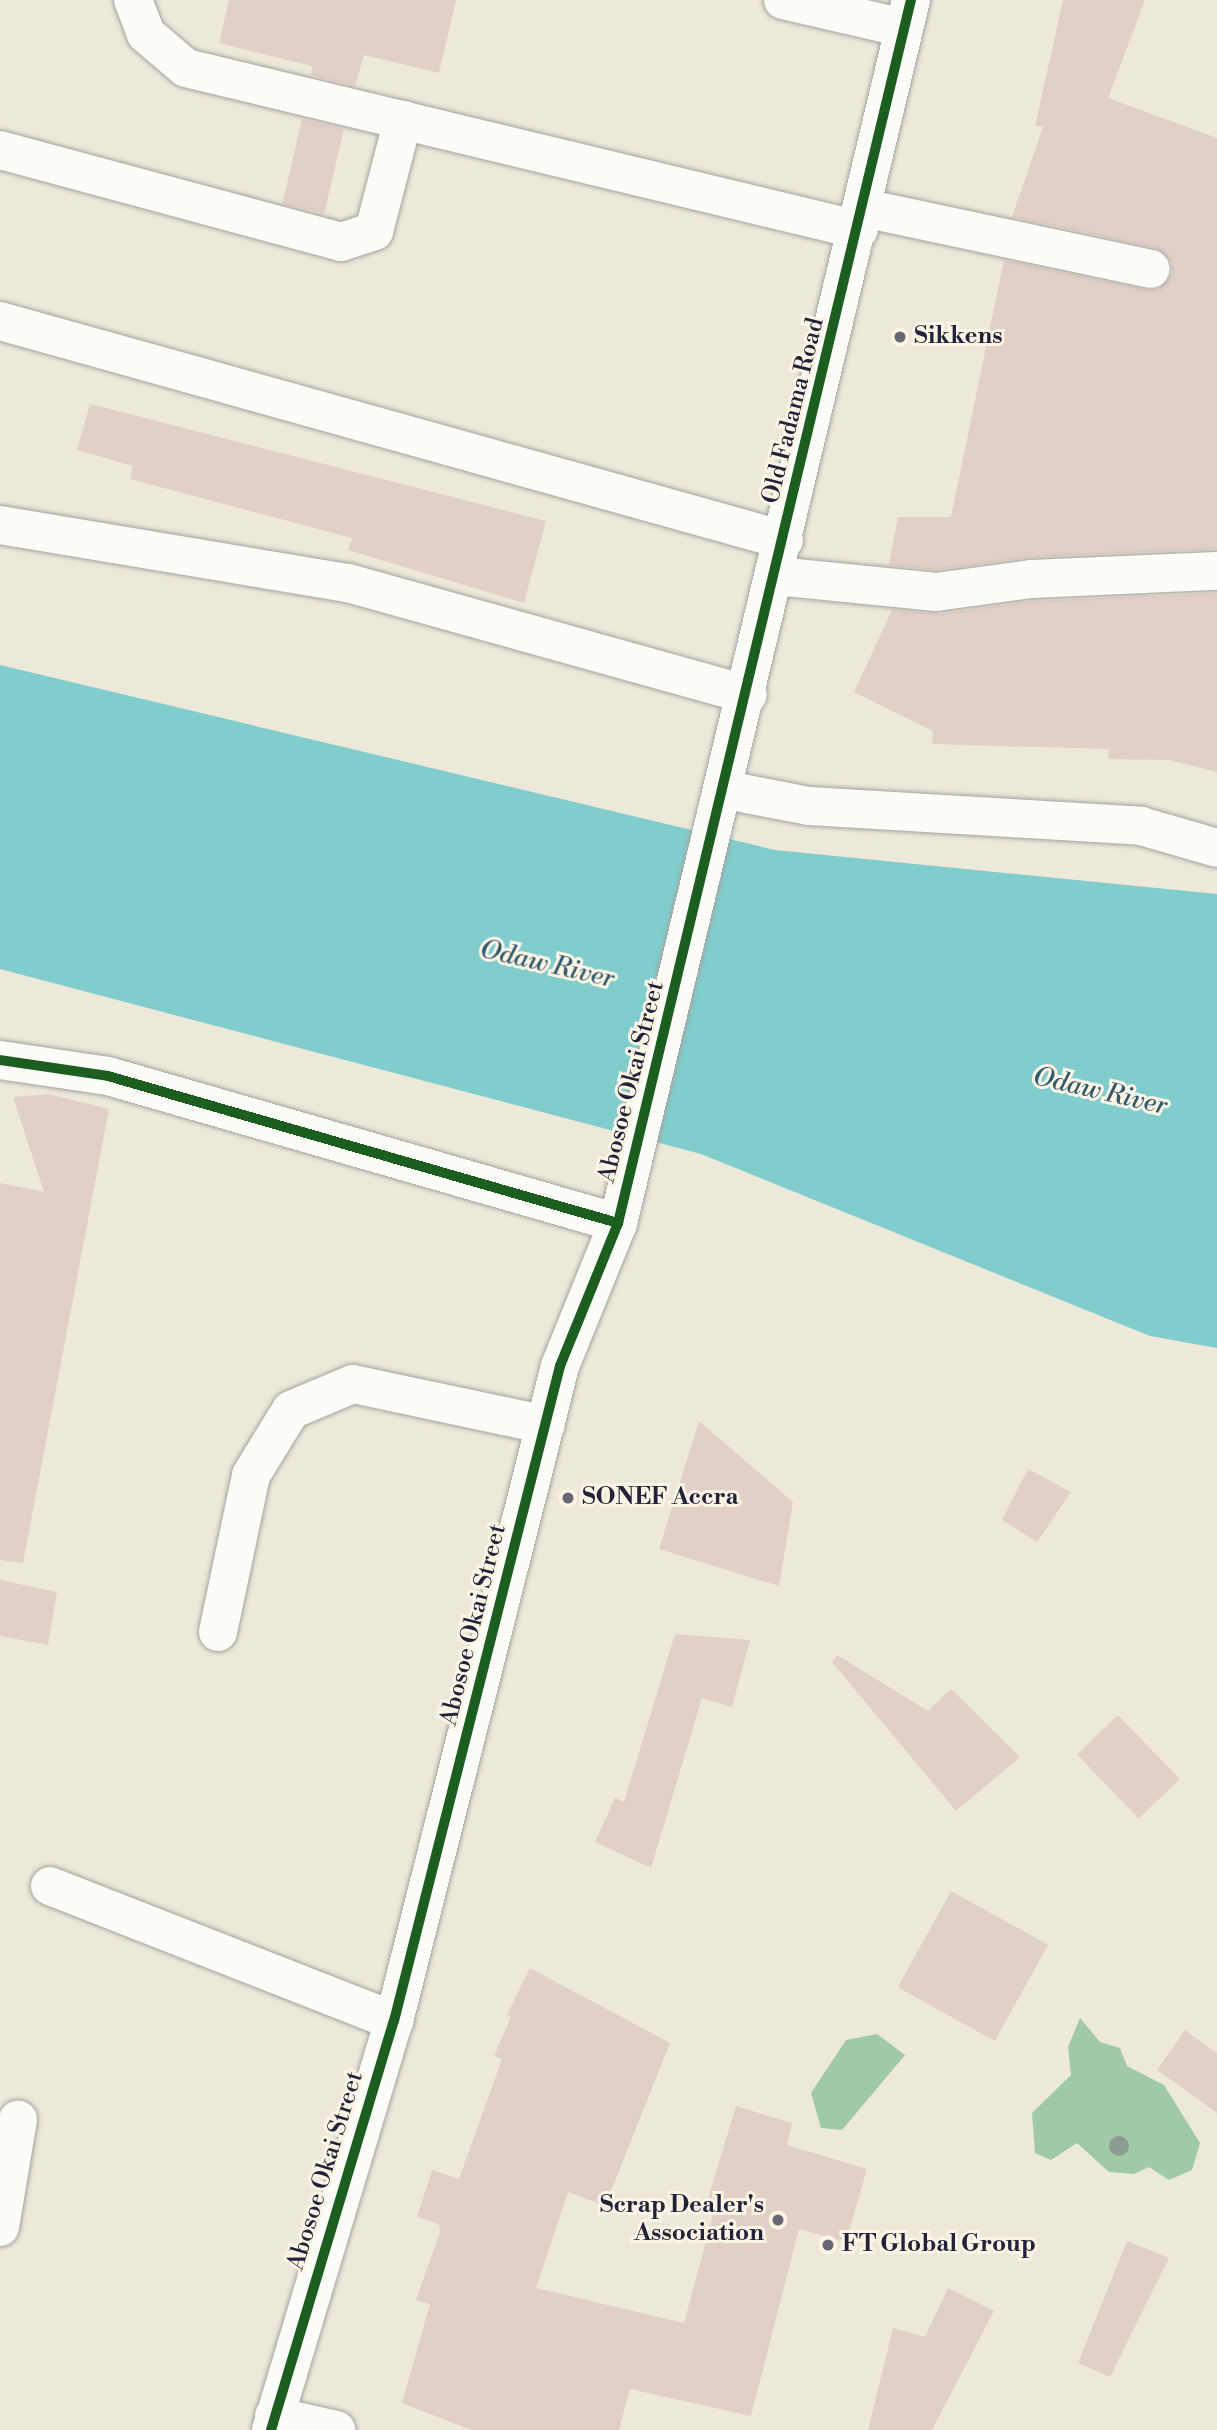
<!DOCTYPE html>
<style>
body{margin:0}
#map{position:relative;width:1217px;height:2430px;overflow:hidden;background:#ece8da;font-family:"Libre Bodoni",serif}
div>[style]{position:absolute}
.forest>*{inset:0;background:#a0caa6}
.water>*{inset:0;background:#81cdcd}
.building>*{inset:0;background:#e2d0c8;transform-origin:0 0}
.roads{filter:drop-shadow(0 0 2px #a6a39f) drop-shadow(0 0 2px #a6a39f)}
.minor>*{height:38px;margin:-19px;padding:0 19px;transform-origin:19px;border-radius:19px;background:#fcfcf9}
.cycleway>*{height:10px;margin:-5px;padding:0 5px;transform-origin:5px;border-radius:5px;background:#1b5e20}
.trees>*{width:20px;height:20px;margin:-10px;border-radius:50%;background:#8d9c93}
.dots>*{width:19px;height:19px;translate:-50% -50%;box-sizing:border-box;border:4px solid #fcf5e5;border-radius:50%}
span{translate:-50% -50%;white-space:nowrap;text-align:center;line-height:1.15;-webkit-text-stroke:6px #fcf5e5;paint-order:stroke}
.poi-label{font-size:24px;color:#22223b;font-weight:700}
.left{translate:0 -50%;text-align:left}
.right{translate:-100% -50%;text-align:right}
.street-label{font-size:24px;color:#22223b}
.water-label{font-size:26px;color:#335a6c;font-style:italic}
</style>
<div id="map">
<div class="forest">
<div style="clip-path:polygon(1080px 2018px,1100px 2042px,1120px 2048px,1127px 2066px,1164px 2085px,1200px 2143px,1192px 2170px,1169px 2180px,1149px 2167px,1134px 2174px,1109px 2172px,1077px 2143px,1051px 2160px,1035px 2153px,1032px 2113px,1071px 2075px,1068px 2047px)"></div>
<div style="clip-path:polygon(877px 2034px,905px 2055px,842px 2130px,821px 2128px,811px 2093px,846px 2040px)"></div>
</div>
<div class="water">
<div style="clip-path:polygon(0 665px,775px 850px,1217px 894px,1217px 1348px,1150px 1336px,701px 1154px,0 969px)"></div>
</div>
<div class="building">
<div style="clip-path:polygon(229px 0,456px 0,439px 73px,364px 55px,355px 86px,311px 75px,312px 66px,219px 43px)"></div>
<div style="clip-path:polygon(1063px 0,1145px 0,1108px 98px,1217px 138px,1217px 549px,1030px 557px,936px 570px,889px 565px,898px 517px,951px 517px,1004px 260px,1146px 290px,1158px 290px,1172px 274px,1172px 262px,1156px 248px,1012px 217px,1043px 127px,1035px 126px)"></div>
<div style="left:302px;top:119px;width:43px;height:87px;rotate:13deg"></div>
<div style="clip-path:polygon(90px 404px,546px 521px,524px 603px,348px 550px,352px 538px,130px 479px,133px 466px,77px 450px)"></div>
<div style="clip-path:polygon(1217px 593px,1217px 772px,1169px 760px,1108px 759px,1109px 749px,932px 744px,933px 731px,854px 692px,892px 610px,939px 614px,1033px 601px)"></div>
<div style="clip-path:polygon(48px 1094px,109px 1109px,23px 1563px,0 1560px,0 1183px,44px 1192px,13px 1097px)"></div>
<div style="clip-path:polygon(699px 1421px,793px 1502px,779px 1586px,659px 1549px)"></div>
<div style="clip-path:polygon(1028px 1469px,1071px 1492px,1037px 1542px,1002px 1520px)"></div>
<div style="clip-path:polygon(0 1580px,57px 1592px,48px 1645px,0 1636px)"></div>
<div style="clip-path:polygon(675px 1634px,750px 1640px,732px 1707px,702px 1698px,651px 1868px,595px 1842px,615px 1798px,624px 1802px)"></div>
<div style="clip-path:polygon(837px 1655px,928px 1711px,951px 1689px,1020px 1757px,956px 1811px,832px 1662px)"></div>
<div style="left:1118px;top:1715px;width:89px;height:57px;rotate:46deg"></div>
<div style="left:951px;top:1891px;width:111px;height:110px;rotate:29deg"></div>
<div style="clip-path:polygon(530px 1968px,670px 2043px,605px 2206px,568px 2192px,536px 2288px,684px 2323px,716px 2204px,707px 2202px,736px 2106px,792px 2123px,787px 2145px,867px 2169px,846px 2242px,799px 2229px,751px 2416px,630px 2389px,619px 2430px,471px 2430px,402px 2403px,430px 2304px,416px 2300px,440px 2232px,439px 2224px,417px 2217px,432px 2170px,459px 2179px,502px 2059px,494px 2056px,511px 2017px,507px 2015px)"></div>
<div style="clip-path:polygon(1185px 2030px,1217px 2053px,1217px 2113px,1157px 2070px)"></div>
<div style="clip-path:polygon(1127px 2241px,1169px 2258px,1110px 2377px,1078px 2363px)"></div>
<div style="clip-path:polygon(948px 2288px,994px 2311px,932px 2430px,868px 2430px,893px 2328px,925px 2337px)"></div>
</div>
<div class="roads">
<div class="minor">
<div style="left:133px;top:0;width:36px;rotate:69deg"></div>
<div style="left:146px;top:34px;width:52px;rotate:40.4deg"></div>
<div style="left:186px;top:68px;width:692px;rotate:13.53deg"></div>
<div style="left:783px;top:0;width:124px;rotate:13deg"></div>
<div style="left:0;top:150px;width:353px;rotate:15.1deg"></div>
<div style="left:341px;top:242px;width:35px;rotate:-18deg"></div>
<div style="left:374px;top:231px;width:115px;rotate:-75.4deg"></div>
<div style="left:864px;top:208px;width:293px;rotate:12deg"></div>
<div style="left:0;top:321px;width:814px;rotate:15.61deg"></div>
<div style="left:0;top:525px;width:353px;rotate:9.5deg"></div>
<div style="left:348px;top:583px;width:415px;rotate:15.6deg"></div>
<div style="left:776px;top:576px;width:161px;rotate:5.7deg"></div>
<div style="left:936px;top:592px;width:96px;rotate:-7.8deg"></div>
<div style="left:1031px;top:579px;width:186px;rotate:-2.5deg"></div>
<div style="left:726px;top:790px;width:85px;rotate:10.9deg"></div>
<div style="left:809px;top:806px;width:333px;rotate:3.4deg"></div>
<div style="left:1141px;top:826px;width:79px;rotate:16.1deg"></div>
<div style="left:0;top:1060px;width:109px;rotate:8.4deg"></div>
<div style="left:108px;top:1076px;width:531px;rotate:16.08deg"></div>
<div style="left:218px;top:1632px;width:160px;rotate:-78.1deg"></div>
<div style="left:251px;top:1475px;width:76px;rotate:-58.4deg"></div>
<div style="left:291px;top:1410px;width:67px;rotate:-22.8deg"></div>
<div style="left:353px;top:1384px;width:197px;rotate:12deg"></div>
<div style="left:50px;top:1886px;width:370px;rotate:21.4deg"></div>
<div style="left:0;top:2227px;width:109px;rotate:-80.5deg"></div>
<div style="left:274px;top:2416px;width:64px;rotate:12.7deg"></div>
<div style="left:271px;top:2430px;width:427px;rotate:-73.3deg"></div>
<div style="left:394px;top:2021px;width:676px;rotate:-75.78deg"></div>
<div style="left:560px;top:1366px;width:154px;rotate:-67.9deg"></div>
<div style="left:618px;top:1223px;width:1258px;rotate:-76.53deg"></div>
</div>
</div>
<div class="cycleway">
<div style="left:0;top:1060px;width:109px;rotate:8.4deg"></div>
<div style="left:108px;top:1076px;width:531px;rotate:16.08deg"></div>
<div style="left:271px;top:2430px;width:427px;rotate:-73.3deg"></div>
<div style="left:394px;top:2021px;width:676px;rotate:-75.78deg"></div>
<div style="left:560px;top:1366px;width:154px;rotate:-67.9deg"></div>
<div style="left:618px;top:1223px;width:1258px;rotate:-76.53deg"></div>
</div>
<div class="trees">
<div style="left:1119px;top:2146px"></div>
</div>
<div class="dots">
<div style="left:900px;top:337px;background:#696773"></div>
<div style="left:568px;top:1498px;background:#696773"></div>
<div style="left:778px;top:2220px;background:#696773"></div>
<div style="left:828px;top:2245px;background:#696773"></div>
</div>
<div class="poi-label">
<span class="left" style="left:914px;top:337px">Sikkens</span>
<span class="left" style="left:582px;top:1498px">SONEF Accra</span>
<span class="right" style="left:764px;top:2220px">Scrap Dealer's<br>Association</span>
<span class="left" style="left:842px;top:2245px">FT Global Group</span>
</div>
<div class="street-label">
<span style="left:794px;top:411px;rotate:-76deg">Old Fadama Road</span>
<span style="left:632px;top:1082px;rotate:-76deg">Abosoe Okai Street</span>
<span style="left:474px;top:1625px;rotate:-76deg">Abosoe Okai Street</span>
<span style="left:326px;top:2171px;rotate:-73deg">Abosoe Okai Street</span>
</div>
<div class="water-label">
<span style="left:547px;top:965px;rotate:13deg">Odaw River</span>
<span style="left:1100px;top:1092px;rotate:13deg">Odaw River</span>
</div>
</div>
